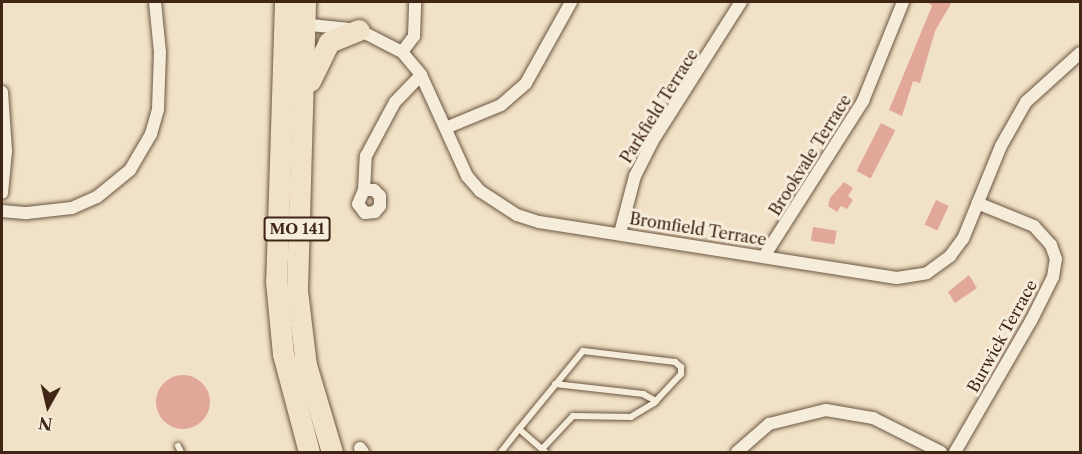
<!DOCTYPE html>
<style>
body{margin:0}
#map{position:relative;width:1082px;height:454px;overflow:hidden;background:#f1e1c6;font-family:"Libre Caslon Text",serif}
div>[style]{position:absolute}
.building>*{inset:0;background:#e1a899;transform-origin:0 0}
.round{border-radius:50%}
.roads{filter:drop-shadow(0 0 2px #6c5641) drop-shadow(0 0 2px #6c5641)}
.service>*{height:6px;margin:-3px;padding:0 3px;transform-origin:3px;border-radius:3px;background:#f6ecda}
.minor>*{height:12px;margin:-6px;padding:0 6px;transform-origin:6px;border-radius:6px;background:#f6ecda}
.trunk>*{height:21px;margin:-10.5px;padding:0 10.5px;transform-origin:10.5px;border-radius:10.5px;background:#f1e1c6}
span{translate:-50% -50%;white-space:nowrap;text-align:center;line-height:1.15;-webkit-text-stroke:6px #f6ecda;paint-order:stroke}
.shield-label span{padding:2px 4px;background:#f6ecda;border:2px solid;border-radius:4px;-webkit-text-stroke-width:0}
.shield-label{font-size:15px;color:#402715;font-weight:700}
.street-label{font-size:16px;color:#402715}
.frame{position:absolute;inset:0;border:3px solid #402715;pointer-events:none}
.north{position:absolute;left:18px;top:376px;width:60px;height:60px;-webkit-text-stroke:4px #f6ecda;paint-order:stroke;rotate:188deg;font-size:16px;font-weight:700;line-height:24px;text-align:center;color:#402715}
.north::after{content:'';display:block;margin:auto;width:21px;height:27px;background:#402715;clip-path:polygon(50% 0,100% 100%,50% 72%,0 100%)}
</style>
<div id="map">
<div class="building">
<div style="clip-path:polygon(928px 2px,952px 2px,935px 31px,920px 83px,913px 81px,902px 116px,889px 110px,932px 6px)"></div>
<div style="left:881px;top:123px;width:16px;height:54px;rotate:27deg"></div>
<div style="clip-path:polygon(844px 182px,853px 188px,848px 196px,853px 200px,847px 209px,841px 206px,837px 212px,828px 206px,830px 198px)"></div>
<div style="left:936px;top:200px;width:14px;height:27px;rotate:25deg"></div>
<div style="left:813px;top:227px;width:24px;height:14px;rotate:9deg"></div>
<div style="clip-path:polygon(969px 275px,977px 288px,955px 303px,948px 292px)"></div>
<div class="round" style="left:156px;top:375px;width:54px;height:54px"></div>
</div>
<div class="roads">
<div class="service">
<div style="left:555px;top:384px;width:89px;rotate:6.5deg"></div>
<div style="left:643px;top:394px;width:15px;rotate:28deg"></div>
<div style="left:519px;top:429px;width:101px;rotate:-50.6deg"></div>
<div style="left:583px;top:351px;width:93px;rotate:6.8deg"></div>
<div style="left:675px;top:362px;width:8px;rotate:40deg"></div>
<div style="left:681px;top:367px;width:7px;rotate:90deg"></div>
<div style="left:681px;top:374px;width:40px;rotate:133deg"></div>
<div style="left:654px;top:403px;width:27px;rotate:149deg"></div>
<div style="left:631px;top:417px;width:58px;rotate:-179deg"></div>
<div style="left:573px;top:416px;width:45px;rotate:133.2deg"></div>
<div style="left:178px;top:446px;width:7px;rotate:63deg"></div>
<div style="left:501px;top:452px;width:29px;rotate:-52deg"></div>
<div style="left:519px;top:429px;width:35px;rotate:41deg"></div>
</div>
<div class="minor">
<div style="left:301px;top:24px;width:58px;rotate:5.9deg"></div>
<div style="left:359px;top:30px;width:48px;rotate:27.1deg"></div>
<div style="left:402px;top:52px;width:30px;rotate:50deg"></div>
<div style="left:421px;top:75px;width:111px;rotate:65.5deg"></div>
<div style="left:467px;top:176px;width:20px;rotate:49deg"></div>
<div style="left:480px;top:191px;width:44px;rotate:33deg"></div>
<div style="left:517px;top:215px;width:23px;rotate:18deg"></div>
<div style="left:539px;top:222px;width:362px;rotate:8.9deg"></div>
<div style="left:897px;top:278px;width:30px;rotate:-9deg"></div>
<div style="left:927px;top:273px;width:29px;rotate:-36deg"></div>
<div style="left:950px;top:256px;width:21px;rotate:-53deg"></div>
<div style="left:963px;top:239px;width:100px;rotate:-67.8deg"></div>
<div style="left:1001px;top:146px;width:51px;rotate:-60.4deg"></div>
<div style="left:1026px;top:102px;width:73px;rotate:-42.2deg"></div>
<div style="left:402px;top:52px;width:20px;rotate:-53deg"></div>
<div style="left:414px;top:36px;width:34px;rotate:-88deg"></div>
<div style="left:2px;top:92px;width:59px;rotate:86.1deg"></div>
<div style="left:6px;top:151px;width:42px;rotate:95.4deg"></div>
<div style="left:448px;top:127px;width:57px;rotate:-22.5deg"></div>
<div style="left:501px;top:105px;width:33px;rotate:-41deg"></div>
<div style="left:526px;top:83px;width:93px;rotate:-60.9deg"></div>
<div style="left:364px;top:190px;width:10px"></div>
<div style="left:374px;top:190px;width:8px;rotate:45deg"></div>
<div style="left:380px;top:196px;width:10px;rotate:90deg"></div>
<div style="left:380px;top:206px;width:8px;rotate:130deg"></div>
<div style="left:375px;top:212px;width:10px;rotate:174deg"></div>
<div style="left:365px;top:213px;width:11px;rotate:-128deg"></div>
<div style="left:358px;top:204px;width:15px;rotate:-67deg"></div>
<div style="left:364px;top:190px;width:34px;rotate:-87deg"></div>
<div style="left:366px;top:156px;width:61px;rotate:-61.8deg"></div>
<div style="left:395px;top:102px;width:37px;rotate:-46deg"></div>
<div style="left:2px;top:211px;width:25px;rotate:5deg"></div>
<div style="left:27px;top:213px;width:45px;rotate:-6.3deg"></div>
<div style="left:72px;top:208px;width:27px;rotate:-24deg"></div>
<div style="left:97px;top:197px;width:43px;rotate:-39.3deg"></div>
<div style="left:130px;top:170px;width:42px;rotate:-59.7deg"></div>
<div style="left:151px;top:134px;width:26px;rotate:-74deg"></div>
<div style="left:158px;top:109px;width:57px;rotate:-88deg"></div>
<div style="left:160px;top:52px;width:50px;rotate:-95.7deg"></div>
<div style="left:620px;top:233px;width:59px;rotate:-75.3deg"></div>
<div style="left:635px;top:176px;width:38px;rotate:-63deg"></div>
<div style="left:652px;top:142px;width:166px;rotate:-57.6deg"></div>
<div style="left:765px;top:255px;width:183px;rotate:-57.5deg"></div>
<div style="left:863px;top:101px;width:107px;rotate:-68deg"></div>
<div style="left:360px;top:448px;width:5px;rotate:53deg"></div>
<div style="left:737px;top:452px;width:43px;rotate:-41.2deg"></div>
<div style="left:769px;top:424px;width:59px;rotate:-13.8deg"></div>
<div style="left:826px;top:410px;width:48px;rotate:9.7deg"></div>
<div style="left:873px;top:418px;width:76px;rotate:26.6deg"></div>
<div style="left:955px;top:452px;width:151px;rotate:-59.9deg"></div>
<div style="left:1031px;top:321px;width:49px;rotate:-63.4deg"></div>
<div style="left:1053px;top:277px;width:18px;rotate:-81deg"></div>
<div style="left:1056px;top:259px;width:15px;rotate:-110deg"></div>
<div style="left:1051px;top:245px;width:25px;rotate:-132deg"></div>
<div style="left:1034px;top:226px;width:61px;rotate:-158deg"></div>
</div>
<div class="trunk">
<div style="left:285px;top:2px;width:279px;rotate:91.8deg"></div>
<div style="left:276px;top:281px;width:73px;rotate:84.5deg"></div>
<div style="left:283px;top:354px;width:101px;rotate:75.1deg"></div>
<div style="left:305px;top:2px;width:289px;rotate:91.6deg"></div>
<div style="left:297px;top:291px;width:75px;rotate:83.1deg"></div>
<div style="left:306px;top:365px;width:91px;rotate:73.4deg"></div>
<div style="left:310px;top:81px;width:43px;rotate:-64deg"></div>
<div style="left:329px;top:42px;width:32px;rotate:-22deg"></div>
</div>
</div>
<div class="shield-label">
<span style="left:297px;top:229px">MO 141</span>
</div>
<div class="street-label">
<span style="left:659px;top:106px;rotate:-58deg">Parkfield Terrace</span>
<span style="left:810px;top:155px;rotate:-58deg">Brookvale Terrace</span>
<span style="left:698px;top:229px;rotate:9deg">Bromfield Terrace</span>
<span style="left:1002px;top:336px;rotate:-61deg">Burwick Terrace</span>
</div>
<div class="frame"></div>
<div class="north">N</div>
</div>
